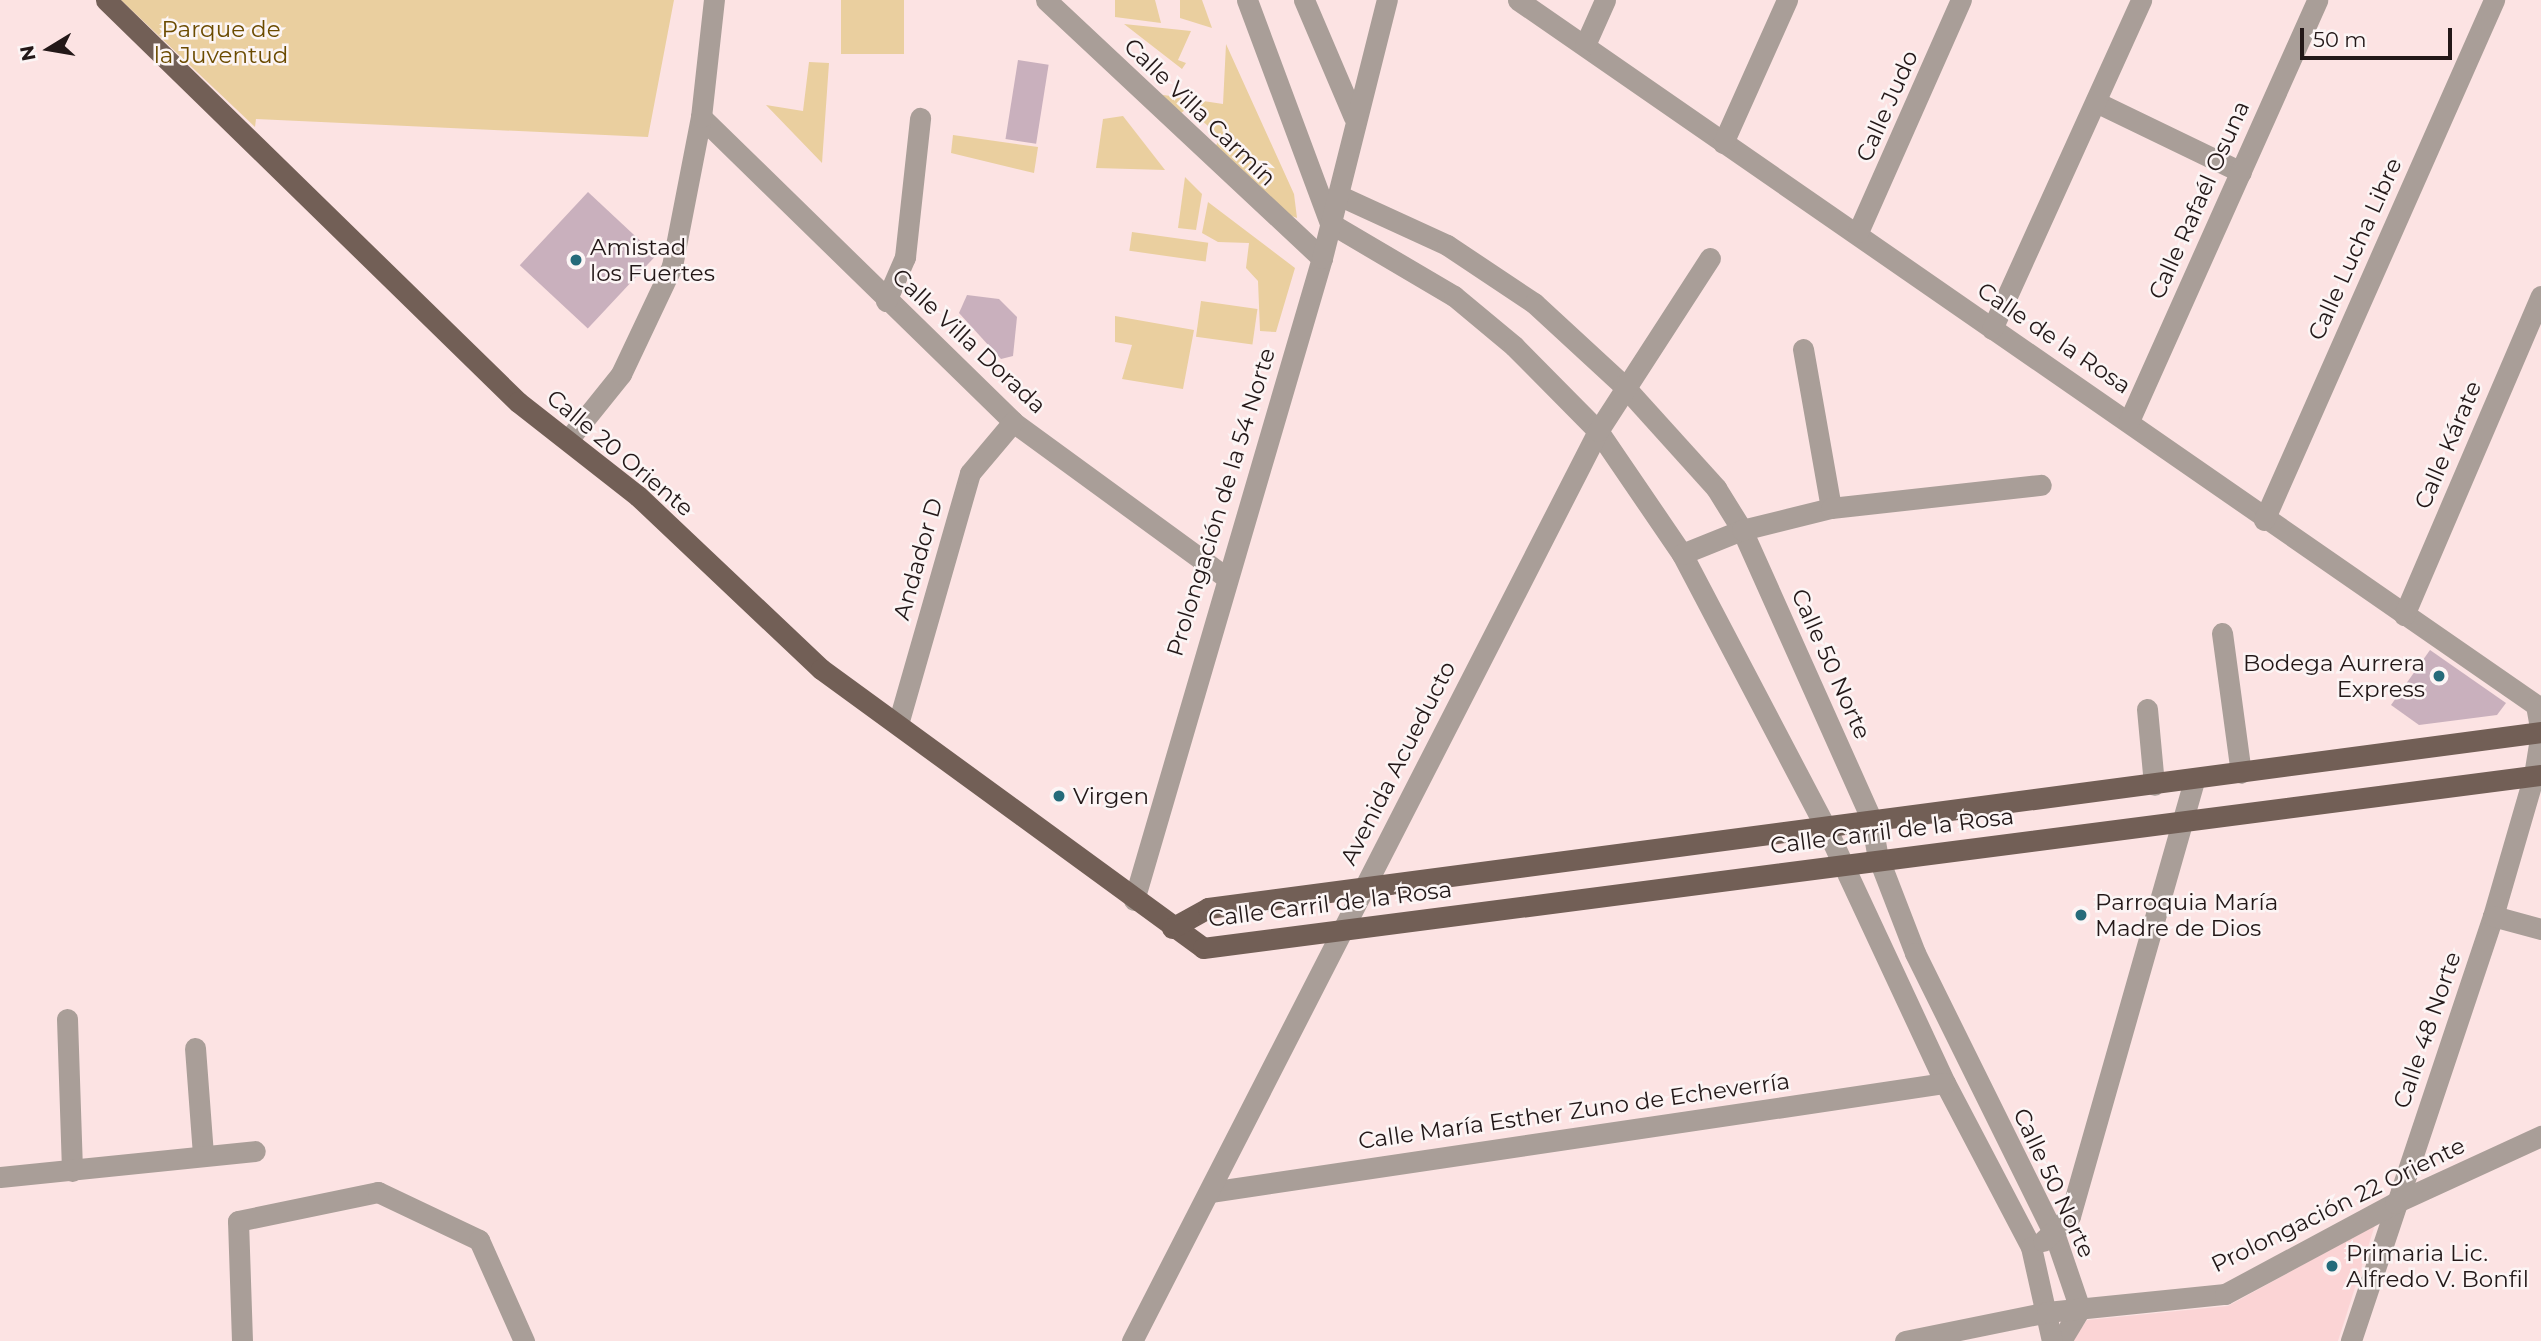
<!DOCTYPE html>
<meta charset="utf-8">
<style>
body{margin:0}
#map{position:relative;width:2541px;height:1341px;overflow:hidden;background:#fce3e3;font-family:Montserrat,sans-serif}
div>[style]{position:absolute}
.built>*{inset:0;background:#fbd4d5}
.green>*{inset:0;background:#eacf9f;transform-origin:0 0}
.building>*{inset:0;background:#c9b0bd;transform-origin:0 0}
.minor>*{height:21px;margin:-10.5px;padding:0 10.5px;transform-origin:10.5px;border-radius:10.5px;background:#a99e98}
.major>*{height:21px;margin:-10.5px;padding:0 10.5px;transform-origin:10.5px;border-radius:10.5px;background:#725f56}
.dots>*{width:19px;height:19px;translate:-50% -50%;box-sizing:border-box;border:4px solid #fcf5f5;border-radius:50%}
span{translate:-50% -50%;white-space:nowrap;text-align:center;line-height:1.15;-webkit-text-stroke:5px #fcf5f5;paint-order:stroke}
.park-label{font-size:23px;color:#6b4b00}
.street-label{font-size:23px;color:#231818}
.poi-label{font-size:23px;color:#231818}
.left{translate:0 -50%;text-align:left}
.right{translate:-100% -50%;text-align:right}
.north{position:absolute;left:14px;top:14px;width:70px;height:70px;-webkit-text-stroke:5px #fcf5f5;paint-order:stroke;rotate:259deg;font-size:19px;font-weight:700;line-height:28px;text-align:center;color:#231818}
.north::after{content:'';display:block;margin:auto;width:24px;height:32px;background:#231818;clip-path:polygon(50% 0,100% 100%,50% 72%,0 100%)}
.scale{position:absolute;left:2300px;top:28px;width:152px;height:32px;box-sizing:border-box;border:4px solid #231818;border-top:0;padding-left:9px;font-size:21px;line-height:24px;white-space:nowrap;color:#231818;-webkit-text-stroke:5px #fcf5f5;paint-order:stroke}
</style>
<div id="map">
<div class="built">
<div style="clip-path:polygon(2375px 1225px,2338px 1341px,2072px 1341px,2087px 1320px,2228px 1306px)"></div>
</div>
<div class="green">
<div style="clip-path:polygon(121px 0,674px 0,648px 137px,256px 119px,255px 127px)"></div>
<div style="left:841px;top:0;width:63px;height:54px"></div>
<div style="clip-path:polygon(1115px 0,1155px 0,1161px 23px,1115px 17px)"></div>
<div style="clip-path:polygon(1180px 0,1202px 0,1212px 28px,1180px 18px)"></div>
<div style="clip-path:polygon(1124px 24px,1191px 31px,1178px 60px,1186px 63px,1182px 69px)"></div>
<div style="clip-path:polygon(1226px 44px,1294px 194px,1297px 218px,1246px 198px,1212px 152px,1221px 137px,1187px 108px,1178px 116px,1157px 94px,1223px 104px)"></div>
<div style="clip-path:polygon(809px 62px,829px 63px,822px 163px,766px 105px,803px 111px)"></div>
<div style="clip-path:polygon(1123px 116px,1165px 170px,1096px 168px,1103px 119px)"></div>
<div style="clip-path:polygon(953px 135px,1038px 147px,1034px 173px,951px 153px)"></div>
<div style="clip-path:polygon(1185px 177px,1202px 194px,1196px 230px,1178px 228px)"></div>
<div style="clip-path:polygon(1208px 202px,1295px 268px,1276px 332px,1260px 331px,1258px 281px,1246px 268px,1249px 243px,1218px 242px,1202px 233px)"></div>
<div style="left:1132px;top:232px;width:77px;height:19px;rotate:8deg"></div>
<div style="left:1201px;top:301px;width:57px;height:36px;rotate:8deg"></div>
<div style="clip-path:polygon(1115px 316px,1194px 330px,1183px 389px,1122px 379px,1132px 345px,1115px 342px)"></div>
</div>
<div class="building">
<div style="left:1018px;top:60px;width:31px;height:80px;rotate:9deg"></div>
<div style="left:588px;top:192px;width:93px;height:100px;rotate:43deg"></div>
<div style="clip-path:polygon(967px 295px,999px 299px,1017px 317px,1013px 356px,1001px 359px,959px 313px)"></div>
<div style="clip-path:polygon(2430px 650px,2506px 703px,2497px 715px,2419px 725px,2391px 705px)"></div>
</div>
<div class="minor">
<div style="left:1046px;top:0;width:378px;rotate:43.1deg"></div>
<div style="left:1247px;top:0;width:238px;rotate:69.6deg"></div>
<div style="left:1304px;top:0;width:127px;rotate:66.9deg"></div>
<div style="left:1518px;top:0;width:1238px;rotate:34.7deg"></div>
<div style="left:2536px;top:705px;width:27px;rotate:80deg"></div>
<div style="left:2541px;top:732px;width:44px;rotate:99.2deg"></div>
<div style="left:2534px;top:775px;width:147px;rotate:106.2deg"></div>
<div style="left:2493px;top:916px;width:448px;rotate:108.5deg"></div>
<div style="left:1585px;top:45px;width:49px;rotate:-66deg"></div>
<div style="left:2096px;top:102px;width:161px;rotate:25.8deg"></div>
<div style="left:701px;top:117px;width:436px;rotate:44.3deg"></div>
<div style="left:1013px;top:422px;width:261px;rotate:36.1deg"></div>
<div style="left:1723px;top:143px;width:157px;rotate:-65.9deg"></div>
<div style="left:1338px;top:195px;width:120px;rotate:24.6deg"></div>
<div style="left:1447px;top:245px;width:105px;rotate:33.7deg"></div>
<div style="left:1534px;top:303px;width:121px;rotate:42.7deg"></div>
<div style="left:1623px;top:385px;width:139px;rotate:47.9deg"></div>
<div style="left:1716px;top:488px;width:49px;rotate:58.2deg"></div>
<div style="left:1742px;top:530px;width:316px;rotate:65.9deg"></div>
<div style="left:1871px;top:819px;width:39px;rotate:80deg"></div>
<div style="left:1878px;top:857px;width:103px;rotate:68.9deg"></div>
<div style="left:1915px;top:953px;width:316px;rotate:63.7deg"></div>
<div style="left:2055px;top:1236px;width:77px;rotate:71.1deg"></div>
<div style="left:2080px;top:1309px;width:37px;rotate:121deg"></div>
<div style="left:1330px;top:223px;width:144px;rotate:30.5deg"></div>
<div style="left:1454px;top:296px;width:78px;rotate:39.8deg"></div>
<div style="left:1514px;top:346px;width:120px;rotate:45.3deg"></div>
<div style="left:1598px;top:431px;width:149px;rotate:55.7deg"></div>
<div style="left:1682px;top:554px;width:312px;rotate:62.3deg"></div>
<div style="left:1827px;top:830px;width:279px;rotate:65deg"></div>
<div style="left:1945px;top:1083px;width:185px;rotate:62.3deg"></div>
<div style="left:2031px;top:1247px;width:96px;rotate:77.4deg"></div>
<div style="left:1858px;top:232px;width:254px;rotate:-66.1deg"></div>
<div style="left:886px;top:301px;width:48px;rotate:-66.6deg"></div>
<div style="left:905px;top:257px;width:140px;rotate:-83.8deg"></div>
<div style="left:1992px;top:329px;width:361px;rotate:-65.6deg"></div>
<div style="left:1803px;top:349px;width:161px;rotate:80deg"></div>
<div style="left:2129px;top:421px;width:461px;rotate:-65.9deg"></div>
<div style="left:568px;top:440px;width:85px;rotate:-51.2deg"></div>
<div style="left:621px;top:374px;width:119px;rotate:-64.7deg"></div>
<div style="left:672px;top:266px;width:152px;rotate:-79deg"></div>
<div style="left:701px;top:117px;width:118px;rotate:-83.7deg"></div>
<div style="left:2264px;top:520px;width:569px;rotate:-66.14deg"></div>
<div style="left:1682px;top:554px;width:65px;rotate:-21.8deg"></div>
<div style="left:1742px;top:530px;width:92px;rotate:-13.9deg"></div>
<div style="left:1831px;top:508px;width:211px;rotate:-6.3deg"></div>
<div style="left:2404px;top:615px;width:347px;rotate:-66.8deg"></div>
<div style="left:2222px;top:633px;width:141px;rotate:82.3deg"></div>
<div style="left:2147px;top:709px;width:76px;rotate:84.7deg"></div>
<div style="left:898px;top:724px;width:261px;rotate:-74deg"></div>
<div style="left:970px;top:473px;width:67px;rotate:-49.9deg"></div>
<div style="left:1134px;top:900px;width:669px;rotate:-73.68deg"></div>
<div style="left:1322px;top:258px;width:266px;rotate:-75.9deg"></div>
<div style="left:2493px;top:916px;width:50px;rotate:15.2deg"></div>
<div style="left:67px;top:1019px;width:152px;rotate:88.1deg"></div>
<div style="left:195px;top:1048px;width:107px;rotate:85.7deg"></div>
<div style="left:0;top:1177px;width:256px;rotate:-5.8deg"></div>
<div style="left:1210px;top:1192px;width:743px;rotate:-8.44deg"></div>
<div style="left:2043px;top:1241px;width:37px;rotate:-43deg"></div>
<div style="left:2070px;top:1216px;width:453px;rotate:-74.1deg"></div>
<div style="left:242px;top:1341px;width:120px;rotate:-91.9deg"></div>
<div style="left:238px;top:1221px;width:143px;rotate:-11.7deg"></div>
<div style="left:378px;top:1192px;width:112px;rotate:25.4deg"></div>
<div style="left:479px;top:1240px;width:111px;rotate:66deg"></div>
<div style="left:1132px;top:1341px;width:1022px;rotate:-62.88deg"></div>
<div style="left:1598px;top:431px;width:206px;rotate:-57.1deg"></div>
<div style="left:1905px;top:1341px;width:145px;rotate:-11.5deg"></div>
<div style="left:2047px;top:1312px;width:179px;rotate:-5.8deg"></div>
<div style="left:2225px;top:1294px;width:193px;rotate:-28.2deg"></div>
<div style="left:2395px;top:1203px;width:161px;rotate:-24.7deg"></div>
</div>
<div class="major">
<div style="left:106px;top:0;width:576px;rotate:44.3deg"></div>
<div style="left:518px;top:402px;width:152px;rotate:38.1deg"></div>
<div style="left:638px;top:496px;width:252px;rotate:43.4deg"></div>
<div style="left:821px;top:669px;width:473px;rotate:36.1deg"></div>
<div style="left:1203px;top:948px;width:1349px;rotate:-7.37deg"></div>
<div style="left:1172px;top:928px;width:41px;rotate:-29.1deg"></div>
<div style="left:1208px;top:908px;width:1345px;rotate:-7.52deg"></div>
</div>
<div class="dots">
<div style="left:576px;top:260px;background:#256b7a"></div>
<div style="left:2439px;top:676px;background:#256b7a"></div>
<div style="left:1059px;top:796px;background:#256b7a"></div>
<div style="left:2081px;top:915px;background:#256b7a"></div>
<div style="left:2332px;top:1266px;background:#256b7a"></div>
</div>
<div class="park-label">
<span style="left:221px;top:42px">Parque de<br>la Juventud</span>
</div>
<div class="street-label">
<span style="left:1887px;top:106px;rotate:-66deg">Calle Judo</span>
<span style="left:1200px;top:112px;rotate:44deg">Calle Villa Carmín</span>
<span style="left:2199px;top:200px;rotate:-66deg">Calle Rafaél Osuna</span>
<span style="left:2355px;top:249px;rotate:-66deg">Calle Lucha Libre</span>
<span style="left:2054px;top:338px;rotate:34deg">Calle de la Rosa</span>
<span style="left:969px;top:341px;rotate:43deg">Calle Villa Dorada</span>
<span style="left:2448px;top:445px;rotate:-67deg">Calle Kárate</span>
<span style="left:620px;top:453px;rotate:40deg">Calle 20 Oriente</span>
<span style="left:1221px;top:502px;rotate:-73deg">Prolongación de la 54 Norte</span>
<span style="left:918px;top:559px;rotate:-74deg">Andador D</span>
<span style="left:1831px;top:664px;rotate:66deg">Calle 50 Norte</span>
<span style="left:1398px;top:763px;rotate:-63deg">Avenida Acueducto</span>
<span style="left:1892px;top:831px;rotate:-7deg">Calle Carril de la Rosa</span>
<span style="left:1330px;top:904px;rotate:-7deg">Calle Carril de la Rosa</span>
<span style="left:2427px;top:1030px;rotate:-71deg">Calle 48 Norte</span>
<span style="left:1574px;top:1111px;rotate:-8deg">Calle María Esther Zuno de Echeverría</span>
<span style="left:2054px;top:1183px;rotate:65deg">Calle 50 Norte</span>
<span style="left:2338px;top:1205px;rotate:-26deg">Prolongación 22 Oriente</span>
</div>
<div class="poi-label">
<span class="left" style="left:590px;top:260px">Amistad<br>los Fuertes</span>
<span class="right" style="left:2425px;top:676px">Bodega Aurrera<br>Express</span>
<span class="left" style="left:1073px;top:796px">Virgen</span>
<span class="left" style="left:2095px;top:915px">Parroquia María<br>Madre de Dios</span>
<span class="left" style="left:2346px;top:1266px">Primaria Lic.<br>Alfredo V. Bonfil</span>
</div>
<div class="north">N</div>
<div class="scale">50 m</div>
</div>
